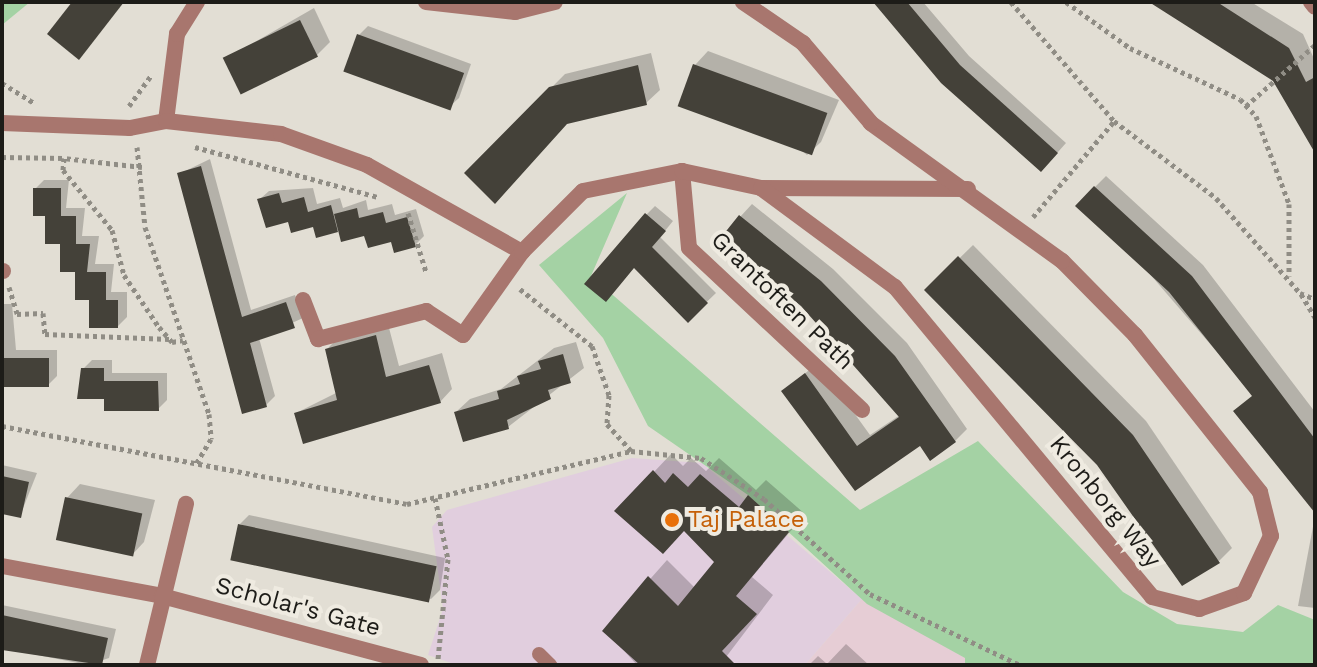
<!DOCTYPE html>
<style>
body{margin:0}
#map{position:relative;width:1317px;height:667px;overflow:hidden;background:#e2ded4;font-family:"Work Sans",sans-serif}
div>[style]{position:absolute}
.commercial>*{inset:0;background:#e1cede}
.education>*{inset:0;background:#e6cdd5}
.green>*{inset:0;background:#a4d2a4}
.shadow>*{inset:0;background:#0003}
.building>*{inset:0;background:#444139;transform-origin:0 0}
.path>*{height:5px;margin-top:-2.5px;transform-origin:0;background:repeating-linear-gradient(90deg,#908d85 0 4px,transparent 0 8px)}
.service>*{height:14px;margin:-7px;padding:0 7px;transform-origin:7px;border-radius:7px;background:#a8766e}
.minor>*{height:16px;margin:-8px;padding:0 8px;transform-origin:8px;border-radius:8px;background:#a8766e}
.dots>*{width:22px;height:22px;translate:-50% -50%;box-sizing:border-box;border:4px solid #efebe1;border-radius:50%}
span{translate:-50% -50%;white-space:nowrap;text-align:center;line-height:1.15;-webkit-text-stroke:8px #efebe1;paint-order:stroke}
.street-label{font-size:24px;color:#1d1c18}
.food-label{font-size:24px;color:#c56008}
.left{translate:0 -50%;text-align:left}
.frame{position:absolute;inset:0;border:4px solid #1d1c18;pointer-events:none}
</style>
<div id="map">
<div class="commercial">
<div style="clip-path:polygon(632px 458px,702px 463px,862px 599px,805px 665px,457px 665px,428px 655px,443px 609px,432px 527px,447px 510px)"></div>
</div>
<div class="education">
<div style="clip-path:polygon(862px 599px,965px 658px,965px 665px,805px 665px)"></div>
</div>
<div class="green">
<div style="clip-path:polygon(2px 2px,30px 2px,2px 25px)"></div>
<div style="clip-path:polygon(627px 193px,591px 276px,860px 510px,978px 441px,1123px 592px,1177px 624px,1243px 632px,1278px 605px,1315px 620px,1315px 665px,965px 665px,965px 658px,867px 604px,748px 495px,648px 426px,603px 338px,539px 265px)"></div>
</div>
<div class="shadow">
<div style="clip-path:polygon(875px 2px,923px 2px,969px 56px,1066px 143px,1050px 161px)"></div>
<div style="clip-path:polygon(1153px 2px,1251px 2px,1303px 34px,1315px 61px,1315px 149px,1274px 80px)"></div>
<div style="clip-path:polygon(314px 8px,330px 42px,317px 55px,225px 59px)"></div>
<div style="clip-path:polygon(368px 26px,471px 64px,459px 98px,449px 107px,359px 35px)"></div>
<div style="clip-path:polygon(708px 51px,839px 100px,821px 142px,807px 155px,695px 65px)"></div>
<div style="clip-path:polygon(651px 53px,660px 90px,646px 103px,568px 122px,467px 173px,565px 74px)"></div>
<div style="clip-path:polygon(210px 159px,251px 310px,295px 295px,303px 318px,259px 338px,275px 396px,266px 405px,179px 174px)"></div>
<div style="clip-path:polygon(1106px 176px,1203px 265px,1315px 412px,1315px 504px,1254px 395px,1142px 265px,1095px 187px)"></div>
<div style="clip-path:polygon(44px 180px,69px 180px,66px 208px,85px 208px,82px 236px,99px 236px,95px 264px,114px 264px,111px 292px,127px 292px,127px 317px,118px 326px,91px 301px,47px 217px,35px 189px)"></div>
<div style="clip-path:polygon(313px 188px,317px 204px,340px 198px,343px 208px,366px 200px,368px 210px,392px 204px,395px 215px,416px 209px,424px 236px,415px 245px,337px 230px,289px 219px,260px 199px,269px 191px)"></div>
<div style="clip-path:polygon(2px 197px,4px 197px,2px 238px)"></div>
<div style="clip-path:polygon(752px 204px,833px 269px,907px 343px,967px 429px,955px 441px,920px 444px,855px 488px,783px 391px,818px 363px,870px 435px,900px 415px,740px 217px)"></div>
<div style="clip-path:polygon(655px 206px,673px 221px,660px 237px,716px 293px,688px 320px,635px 266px,646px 215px)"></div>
<div style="clip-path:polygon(973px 245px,1146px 421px,1232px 548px,1219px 561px,1099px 463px,927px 290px)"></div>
<div style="clip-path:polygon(2px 304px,12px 304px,16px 350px,57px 350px,57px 376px,48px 385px,2px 385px)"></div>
<div style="clip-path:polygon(388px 324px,399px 366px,442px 353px,452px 389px,440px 402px,296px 413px,338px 392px,327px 349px,340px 336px)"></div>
<div style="clip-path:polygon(576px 342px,584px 368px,508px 427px,456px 412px,470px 399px,501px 389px,554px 348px)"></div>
<div style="clip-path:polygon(92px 360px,112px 360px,112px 373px,167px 373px,167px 400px,158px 409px,106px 394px,83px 369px)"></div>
<div style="clip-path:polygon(671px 454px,683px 466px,691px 458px,706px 471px,719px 458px,756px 490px,766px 480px,805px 514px,752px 577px,773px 595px,720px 665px,637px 665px,605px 630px,667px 560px,695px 588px,717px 562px,685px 529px,617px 511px)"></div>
<div style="clip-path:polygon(2px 465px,37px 473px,20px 516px,2px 512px)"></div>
<div style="clip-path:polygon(80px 484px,155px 500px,144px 542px,131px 556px,67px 498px)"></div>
<div style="clip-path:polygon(249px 515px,445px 558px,440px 590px,431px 599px,240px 524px)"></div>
<div style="clip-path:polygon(1315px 516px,1315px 608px,1298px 606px)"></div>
<div style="clip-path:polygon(2px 605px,116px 629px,109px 658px,88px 665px,2px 648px)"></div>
<div style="clip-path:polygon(846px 644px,869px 665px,809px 665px,818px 656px,827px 664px)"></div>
</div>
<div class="building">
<div style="clip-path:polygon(72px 2px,124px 2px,79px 60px,47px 34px)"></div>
<div style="clip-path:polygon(873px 2px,907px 2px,960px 65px,1058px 153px,1041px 172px,941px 83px)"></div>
<div style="clip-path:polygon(1149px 2px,1217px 2px,1289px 48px,1306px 82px,1315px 77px,1315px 153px,1273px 81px)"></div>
<div style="left:300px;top:20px;width:41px;height:86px;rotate:64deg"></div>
<div style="left:357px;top:34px;width:114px;height:40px;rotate:20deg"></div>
<div style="left:693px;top:64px;width:143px;height:45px;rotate:20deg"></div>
<div style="clip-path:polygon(638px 65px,647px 105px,567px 124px,495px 204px,464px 173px,549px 87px)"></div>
<div style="clip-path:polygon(201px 166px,242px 317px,286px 302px,295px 328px,250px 343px,267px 407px,242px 414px,177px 173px)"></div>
<div style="clip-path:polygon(1094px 186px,1192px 276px,1315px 439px,1315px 513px,1233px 411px,1252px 396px,1169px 292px,1075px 206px)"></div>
<div style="left:33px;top:188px;width:28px;height:28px"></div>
<div style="clip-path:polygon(279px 193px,282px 203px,304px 197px,308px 212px,331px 205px,338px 232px,316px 238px,313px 227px,291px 233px,288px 222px,266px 228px,257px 199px)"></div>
<div style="clip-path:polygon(357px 208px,359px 218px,383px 212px,386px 223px,407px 217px,416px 247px,394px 253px,391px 242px,368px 248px,364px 236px,341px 242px,334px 214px)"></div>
<div style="clip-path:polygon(645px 213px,666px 231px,652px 247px,708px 303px,688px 323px,634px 268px,606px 302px,584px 284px)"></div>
<div style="clip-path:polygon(739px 215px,821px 281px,895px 356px,956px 442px,930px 461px,920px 446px,855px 491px,781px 391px,805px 373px,857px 446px,899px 417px,801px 306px,719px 240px)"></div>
<div style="left:45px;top:216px;width:31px;height:28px"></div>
<div style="clip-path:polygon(60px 244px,90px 244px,87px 272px,106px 272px,106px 300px,75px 300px,75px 272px,60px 272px)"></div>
<div style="clip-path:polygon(958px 256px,1133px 435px,1220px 563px,1182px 586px,1097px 465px,924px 290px)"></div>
<div style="left:118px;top:300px;width:28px;height:29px;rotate:90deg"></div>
<div style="clip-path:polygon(376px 335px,386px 377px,429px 365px,441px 403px,303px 444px,294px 413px,337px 400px,325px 349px)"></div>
<div style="clip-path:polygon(563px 354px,571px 383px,548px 390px,551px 399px,507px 420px,509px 429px,463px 442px,454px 412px,499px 399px,497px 391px,520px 384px,517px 376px,541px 369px,538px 361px)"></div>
<div style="left:2px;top:358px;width:47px;height:29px"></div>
<div style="clip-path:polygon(81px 368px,104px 368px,104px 381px,158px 381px,159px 411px,104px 411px,104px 390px,104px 399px,77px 399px)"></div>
<div style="clip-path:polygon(653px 470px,665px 483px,673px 473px,688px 487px,700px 474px,739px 507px,748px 495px,789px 532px,736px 596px,757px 614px,722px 651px,736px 665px,640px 665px,602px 631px,648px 576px,678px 606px,714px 562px,684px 531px,663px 554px,614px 511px)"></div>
<div style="clip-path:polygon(2px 476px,29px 482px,21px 518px,2px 514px)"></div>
<div style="left:65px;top:497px;width:79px;height:44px;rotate:12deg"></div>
<div style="left:238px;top:524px;width:203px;height:37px;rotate:12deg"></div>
<div style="clip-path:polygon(2px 615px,108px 638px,102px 665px,2px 650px)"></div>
</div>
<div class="path">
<div style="left:1011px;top:2px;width:157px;rotate:49.1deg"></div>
<div style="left:1066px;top:2px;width:79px;rotate:35.7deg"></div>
<div style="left:1130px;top:48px;width:121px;rotate:24.9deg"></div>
<div style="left:1240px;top:99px;width:23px;rotate:47deg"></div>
<div style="left:1256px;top:116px;width:94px;rotate:69.4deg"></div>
<div style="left:1289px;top:204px;width:72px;rotate:90deg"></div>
<div style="left:2px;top:83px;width:39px;rotate:32deg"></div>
<div style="left:129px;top:106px;width:37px;rotate:-54deg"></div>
<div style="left:1246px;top:106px;width:92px;rotate:-41.5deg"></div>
<div style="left:137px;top:147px;width:80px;rotate:84.3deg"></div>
<div style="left:145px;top:227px;width:198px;rotate:71.1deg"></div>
<div style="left:209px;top:414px;width:25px;rotate:85deg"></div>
<div style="left:211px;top:439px;width:31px;rotate:121deg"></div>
<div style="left:195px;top:147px;width:190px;rotate:15.3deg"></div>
<div style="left:2px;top:157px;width:62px;rotate:0.9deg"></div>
<div style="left:142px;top:167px;width:79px;rotate:-173.4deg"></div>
<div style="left:64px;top:158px;width:12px;rotate:95deg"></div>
<div style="left:63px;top:170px;width:77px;rotate:50.8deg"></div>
<div style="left:112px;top:230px;width:47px;rotate:75.1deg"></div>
<div style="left:124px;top:275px;width:63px;rotate:56.1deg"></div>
<div style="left:159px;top:327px;width:20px;rotate:49deg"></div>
<div style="left:172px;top:342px;width:11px;rotate:-10deg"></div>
<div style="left:408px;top:213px;width:62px;rotate:73deg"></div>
<div style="left:1033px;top:217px;width:126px;rotate:-49.8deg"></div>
<div style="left:1114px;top:121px;width:128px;rotate:37deg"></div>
<div style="left:1216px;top:198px;width:127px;rotate:48.5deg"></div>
<div style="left:1300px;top:293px;width:16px;rotate:22deg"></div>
<div style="left:9px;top:287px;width:28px;rotate:73deg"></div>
<div style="left:17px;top:314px;width:26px;rotate:-2deg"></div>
<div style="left:43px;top:313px;width:21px;rotate:85deg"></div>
<div style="left:45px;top:334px;width:124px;rotate:2.3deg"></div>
<div style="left:520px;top:289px;width:92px;rotate:38.4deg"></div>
<div style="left:592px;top:346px;width:52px;rotate:70.9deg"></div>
<div style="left:609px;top:395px;width:29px;rotate:94deg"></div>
<div style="left:607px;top:424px;width:36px;rotate:48deg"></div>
<div style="left:1301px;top:294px;width:27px;rotate:59deg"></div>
<div style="left:2px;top:426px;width:412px;rotate:10.9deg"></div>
<div style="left:407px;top:504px;width:230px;rotate:-13.3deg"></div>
<div style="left:631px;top:451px;width:70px;rotate:5.7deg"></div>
<div style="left:701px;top:458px;width:75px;rotate:33.1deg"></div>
<div style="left:764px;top:499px;width:142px;rotate:41.9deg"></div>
<div style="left:870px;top:594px;width:166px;rotate:25.3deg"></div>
<div style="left:435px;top:498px;width:62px;rotate:78deg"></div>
<div style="left:448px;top:559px;width:101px;rotate:95.7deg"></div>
</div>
<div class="service">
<div style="left:539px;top:654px;width:16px;rotate:45deg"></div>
</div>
<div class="minor">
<div style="left:426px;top:2px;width:90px;rotate:6.4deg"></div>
<div style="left:515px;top:12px;width:41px;rotate:-14deg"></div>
<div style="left:1311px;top:2px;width:6px;rotate:51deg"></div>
<div style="left:166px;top:121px;width:88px;rotate:-82.8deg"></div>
<div style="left:177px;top:34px;width:38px;rotate:-58deg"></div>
<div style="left:2px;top:123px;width:128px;rotate:2.2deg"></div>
<div style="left:130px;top:128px;width:37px;rotate:-11deg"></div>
<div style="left:166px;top:121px;width:116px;rotate:6.4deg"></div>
<div style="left:281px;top:134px;width:91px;rotate:19.8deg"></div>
<div style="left:367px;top:165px;width:178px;rotate:29.3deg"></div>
<div style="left:682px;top:171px;width:77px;rotate:84.8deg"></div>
<div style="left:689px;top:248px;width:237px;rotate:43.1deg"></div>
<div style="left:761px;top:188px;width:207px;rotate:0.3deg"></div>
<div style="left:2px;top:271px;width:1px"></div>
<div style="left:303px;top:300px;width:42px;rotate:69deg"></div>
<div style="left:318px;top:339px;width:112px;rotate:-14.5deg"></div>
<div style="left:426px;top:311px;width:44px;rotate:33deg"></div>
<div style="left:463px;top:335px;width:102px;rotate:-54.6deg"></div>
<div style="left:522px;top:252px;width:86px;rotate:-45deg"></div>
<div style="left:583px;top:191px;width:101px;rotate:-11.4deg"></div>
<div style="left:682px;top:171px;width:81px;rotate:12.1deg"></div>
<div style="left:761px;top:188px;width:167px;rotate:36.5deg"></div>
<div style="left:895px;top:287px;width:403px;rotate:50.3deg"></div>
<div style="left:1152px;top:597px;width:49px;rotate:14.3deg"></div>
<div style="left:1199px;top:609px;width:48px;rotate:-19.6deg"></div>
<div style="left:1244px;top:593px;width:63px;rotate:-64.7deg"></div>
<div style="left:1271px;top:536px;width:45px;rotate:-104deg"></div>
<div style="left:1260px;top:492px;width:201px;rotate:-128.5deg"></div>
<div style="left:1135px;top:335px;width:104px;rotate:-134.6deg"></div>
<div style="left:1062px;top:261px;width:236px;rotate:-144.2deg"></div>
<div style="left:871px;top:123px;width:105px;rotate:-130.4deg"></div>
<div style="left:803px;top:43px;width:73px;rotate:-145.7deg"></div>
<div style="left:2px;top:566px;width:163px;rotate:10.6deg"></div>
<div style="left:162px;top:596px;width:268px;rotate:14.9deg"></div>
<div style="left:147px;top:665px;width:166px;rotate:-76.4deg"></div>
</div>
<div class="dots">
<div style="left:672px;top:520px;background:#e8710a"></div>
</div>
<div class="street-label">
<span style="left:782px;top:301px;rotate:44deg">Grantoften Path</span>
<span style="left:1105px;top:502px;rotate:51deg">Kronborg Way</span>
<span style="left:298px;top:607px;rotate:15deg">Scholar's Gate</span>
</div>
<div class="food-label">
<span class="left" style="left:688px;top:520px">Taj Palace</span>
</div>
<div class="frame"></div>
</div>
